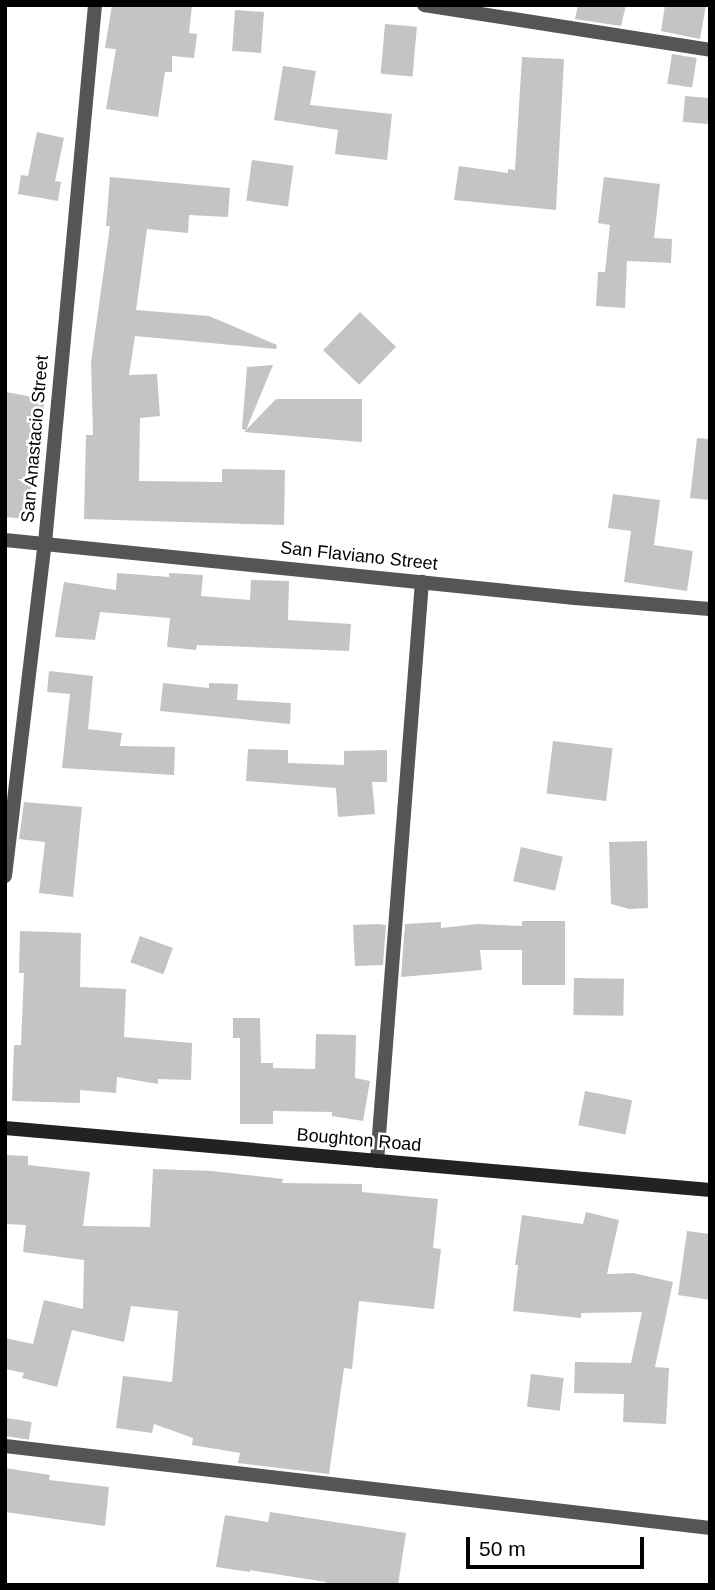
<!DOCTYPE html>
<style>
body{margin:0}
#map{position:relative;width:715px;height:1590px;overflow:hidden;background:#fff;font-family:Arial,sans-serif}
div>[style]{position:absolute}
.building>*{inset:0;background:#c4c4c4;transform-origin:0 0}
.street>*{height:14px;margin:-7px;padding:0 7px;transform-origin:7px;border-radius:7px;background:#555}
.secondary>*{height:14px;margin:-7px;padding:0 7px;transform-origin:7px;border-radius:7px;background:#222}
span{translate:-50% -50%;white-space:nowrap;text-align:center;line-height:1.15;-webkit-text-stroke:5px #fff;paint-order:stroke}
.street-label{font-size:18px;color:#000}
.frame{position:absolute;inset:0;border:7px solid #000;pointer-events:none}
.scale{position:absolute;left:466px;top:1537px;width:178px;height:32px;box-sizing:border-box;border:4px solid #000;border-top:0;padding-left:9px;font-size:21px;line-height:24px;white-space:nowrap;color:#000;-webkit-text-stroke:5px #fff;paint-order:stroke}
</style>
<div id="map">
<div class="building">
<div style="clip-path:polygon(112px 5px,192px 5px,189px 33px,197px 34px,194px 58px,172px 56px,172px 72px,165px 72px,158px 117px,106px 109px,116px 49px,105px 48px)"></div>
<div style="clip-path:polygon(578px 5px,626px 5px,621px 26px,575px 19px)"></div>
<div style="clip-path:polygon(665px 5px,706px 5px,700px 39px,661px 31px)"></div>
<div style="left:235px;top:10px;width:29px;height:41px;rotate:4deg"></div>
<div style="left:385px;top:24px;width:32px;height:50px;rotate:5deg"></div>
<div style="left:672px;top:54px;width:25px;height:30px;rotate:9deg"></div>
<div style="clip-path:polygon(522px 57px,564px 59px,556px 210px,454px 200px,459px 166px,508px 173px,508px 169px,515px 170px)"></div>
<div style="clip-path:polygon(283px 66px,316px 71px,310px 105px,392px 114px,387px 160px,335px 154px,338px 130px,274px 120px)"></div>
<div style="left:685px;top:96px;width:25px;height:26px;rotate:5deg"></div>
<div style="clip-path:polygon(37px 132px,64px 138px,55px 181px,61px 182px,58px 201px,18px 194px,21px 175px,28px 176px)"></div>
<div style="left:252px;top:160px;width:42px;height:41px;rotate:8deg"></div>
<div style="clip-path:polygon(110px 177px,230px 188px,228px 217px,189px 215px,188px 233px,147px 229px,136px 310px,209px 316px,277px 345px,276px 349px,135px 336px,129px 375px,157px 374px,160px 416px,140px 418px,139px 481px,222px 482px,222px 469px,285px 470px,284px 525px,84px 519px,86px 435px,93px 435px,91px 362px,110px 226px,106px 226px)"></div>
<div style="clip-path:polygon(604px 177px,660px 184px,654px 238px,672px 239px,671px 263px,627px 261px,625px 308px,596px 306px,598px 272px,605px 272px,610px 225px,598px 223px)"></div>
<div style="left:360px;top:312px;width:50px;height:53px;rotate:44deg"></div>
<div style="clip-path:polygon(273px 365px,246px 430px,242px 429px,247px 367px)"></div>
<div style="clip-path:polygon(5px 392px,45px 399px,33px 463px,29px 519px,5px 517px)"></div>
<div style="clip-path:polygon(276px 399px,362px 399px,362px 442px,244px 432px)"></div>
<div style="clip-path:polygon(697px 438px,710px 439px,710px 500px,690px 498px)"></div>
<div style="clip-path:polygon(613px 494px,660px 500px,654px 545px,693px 551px,687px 591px,624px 582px,631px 531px,608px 528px)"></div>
<div style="clip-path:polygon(117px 573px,169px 577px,169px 573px,203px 575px,201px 596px,250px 600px,251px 580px,289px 581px,288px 620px,351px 624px,349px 651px,197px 645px,196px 650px,167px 647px,170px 618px,100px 612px,95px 640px,55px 637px,64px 582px,116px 590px)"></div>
<div style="clip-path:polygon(49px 671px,93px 676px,88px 729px,122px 733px,120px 746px,175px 747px,174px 775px,62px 768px,70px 694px,47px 692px)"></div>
<div style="clip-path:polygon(163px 683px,209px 688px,209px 683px,238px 684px,237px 700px,291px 703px,290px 724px,160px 711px)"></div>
<div style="left:553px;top:741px;width:60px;height:53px;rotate:7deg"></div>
<div style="clip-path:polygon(248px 749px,288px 750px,288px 763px,344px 765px,344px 751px,387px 750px,387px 782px,372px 782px,375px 814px,338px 817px,336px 788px,246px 781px)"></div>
<div style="clip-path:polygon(24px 802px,82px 807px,73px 897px,39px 893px,45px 842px,19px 839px)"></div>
<div style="clip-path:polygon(647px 841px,648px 908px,629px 909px,611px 904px,609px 842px)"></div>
<div style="left:521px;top:847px;width:43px;height:35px;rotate:13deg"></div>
<div style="clip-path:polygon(522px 921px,565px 921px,565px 985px,522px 985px,522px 950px,480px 950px,482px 970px,401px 977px,405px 924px,441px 922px,441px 928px,477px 924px,522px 926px)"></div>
<div style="clip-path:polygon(378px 924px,386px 925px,383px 965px,355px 966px,353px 925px)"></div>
<div style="clip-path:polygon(20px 931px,81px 933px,80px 987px,126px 989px,124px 1037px,192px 1043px,191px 1080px,158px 1079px,158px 1084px,117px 1077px,116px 1093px,80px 1090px,80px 1103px,12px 1101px,14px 1045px,21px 1045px,24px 973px,19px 973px)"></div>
<div style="left:140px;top:936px;width:35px;height:28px;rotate:20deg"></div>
<div style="left:574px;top:978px;width:50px;height:37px;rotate:1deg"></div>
<div style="clip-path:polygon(233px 1018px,260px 1018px,261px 1063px,273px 1063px,273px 1068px,315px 1069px,316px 1034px,356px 1035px,355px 1078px,370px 1081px,363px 1121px,332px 1116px,332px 1112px,273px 1111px,273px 1124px,240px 1124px,240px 1038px,233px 1038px)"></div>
<div style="left:585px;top:1091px;width:48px;height:35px;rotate:11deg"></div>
<div style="clip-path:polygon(5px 1155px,28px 1156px,28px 1165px,90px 1172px,83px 1226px,150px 1227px,153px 1169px,212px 1171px,283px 1179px,282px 1183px,362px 1184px,362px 1192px,438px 1199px,433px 1248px,441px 1249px,434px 1309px,359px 1301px,352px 1369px,344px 1368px,329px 1474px,238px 1463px,240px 1453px,192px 1445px,193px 1438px,154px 1424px,152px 1433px,116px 1428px,123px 1376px,172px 1382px,178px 1311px,131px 1306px,124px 1342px,72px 1330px,57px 1387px,22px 1378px,24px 1373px,5px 1369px,5px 1338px,33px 1344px,44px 1300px,83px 1309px,84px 1260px,23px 1252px,26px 1225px,5px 1224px)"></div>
<div style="clip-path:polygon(586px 1212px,619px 1220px,607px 1274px,633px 1273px,673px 1282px,655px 1367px,669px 1368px,666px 1424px,623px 1422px,624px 1394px,574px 1393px,575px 1362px,631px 1363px,642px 1312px,581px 1313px,581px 1318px,513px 1311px,518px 1265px,515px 1265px,522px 1215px,583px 1224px)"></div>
<div style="clip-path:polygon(687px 1231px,710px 1234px,710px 1300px,678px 1295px)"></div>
<div style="left:531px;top:1374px;width:33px;height:33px;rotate:7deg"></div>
<div style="left:7px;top:1418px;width:25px;height:18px;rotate:9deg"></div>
<div style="clip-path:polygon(5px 1468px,50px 1475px,49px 1480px,109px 1487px,105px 1526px,5px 1512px)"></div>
<div style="clip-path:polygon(270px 1512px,406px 1533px,398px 1585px,326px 1585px,326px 1582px,250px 1570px,250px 1572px,216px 1567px,225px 1515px,268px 1522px)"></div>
</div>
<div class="street">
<div style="left:424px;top:5px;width:290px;rotate:8.9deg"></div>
<div style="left:5px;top:540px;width:573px;rotate:5.81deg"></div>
<div style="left:575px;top:598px;width:135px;rotate:4.7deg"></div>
<div style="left:5px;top:876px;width:335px;rotate:-83.2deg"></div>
<div style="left:45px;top:543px;width:540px;rotate:-84.69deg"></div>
<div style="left:377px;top:1161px;width:581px;rotate:-85.56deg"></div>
<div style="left:5px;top:1446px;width:710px;rotate:6.63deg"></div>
</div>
<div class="secondary">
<div style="left:5px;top:1128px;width:708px;rotate:5.03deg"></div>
</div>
<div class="street-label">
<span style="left:35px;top:439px;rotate:-85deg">San Anastacio Street</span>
<span style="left:359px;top:556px;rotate:6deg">San Flaviano Street</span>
<span style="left:359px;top:1140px;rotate:5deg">Boughton Road</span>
</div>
<div class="frame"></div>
<div class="scale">50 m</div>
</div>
